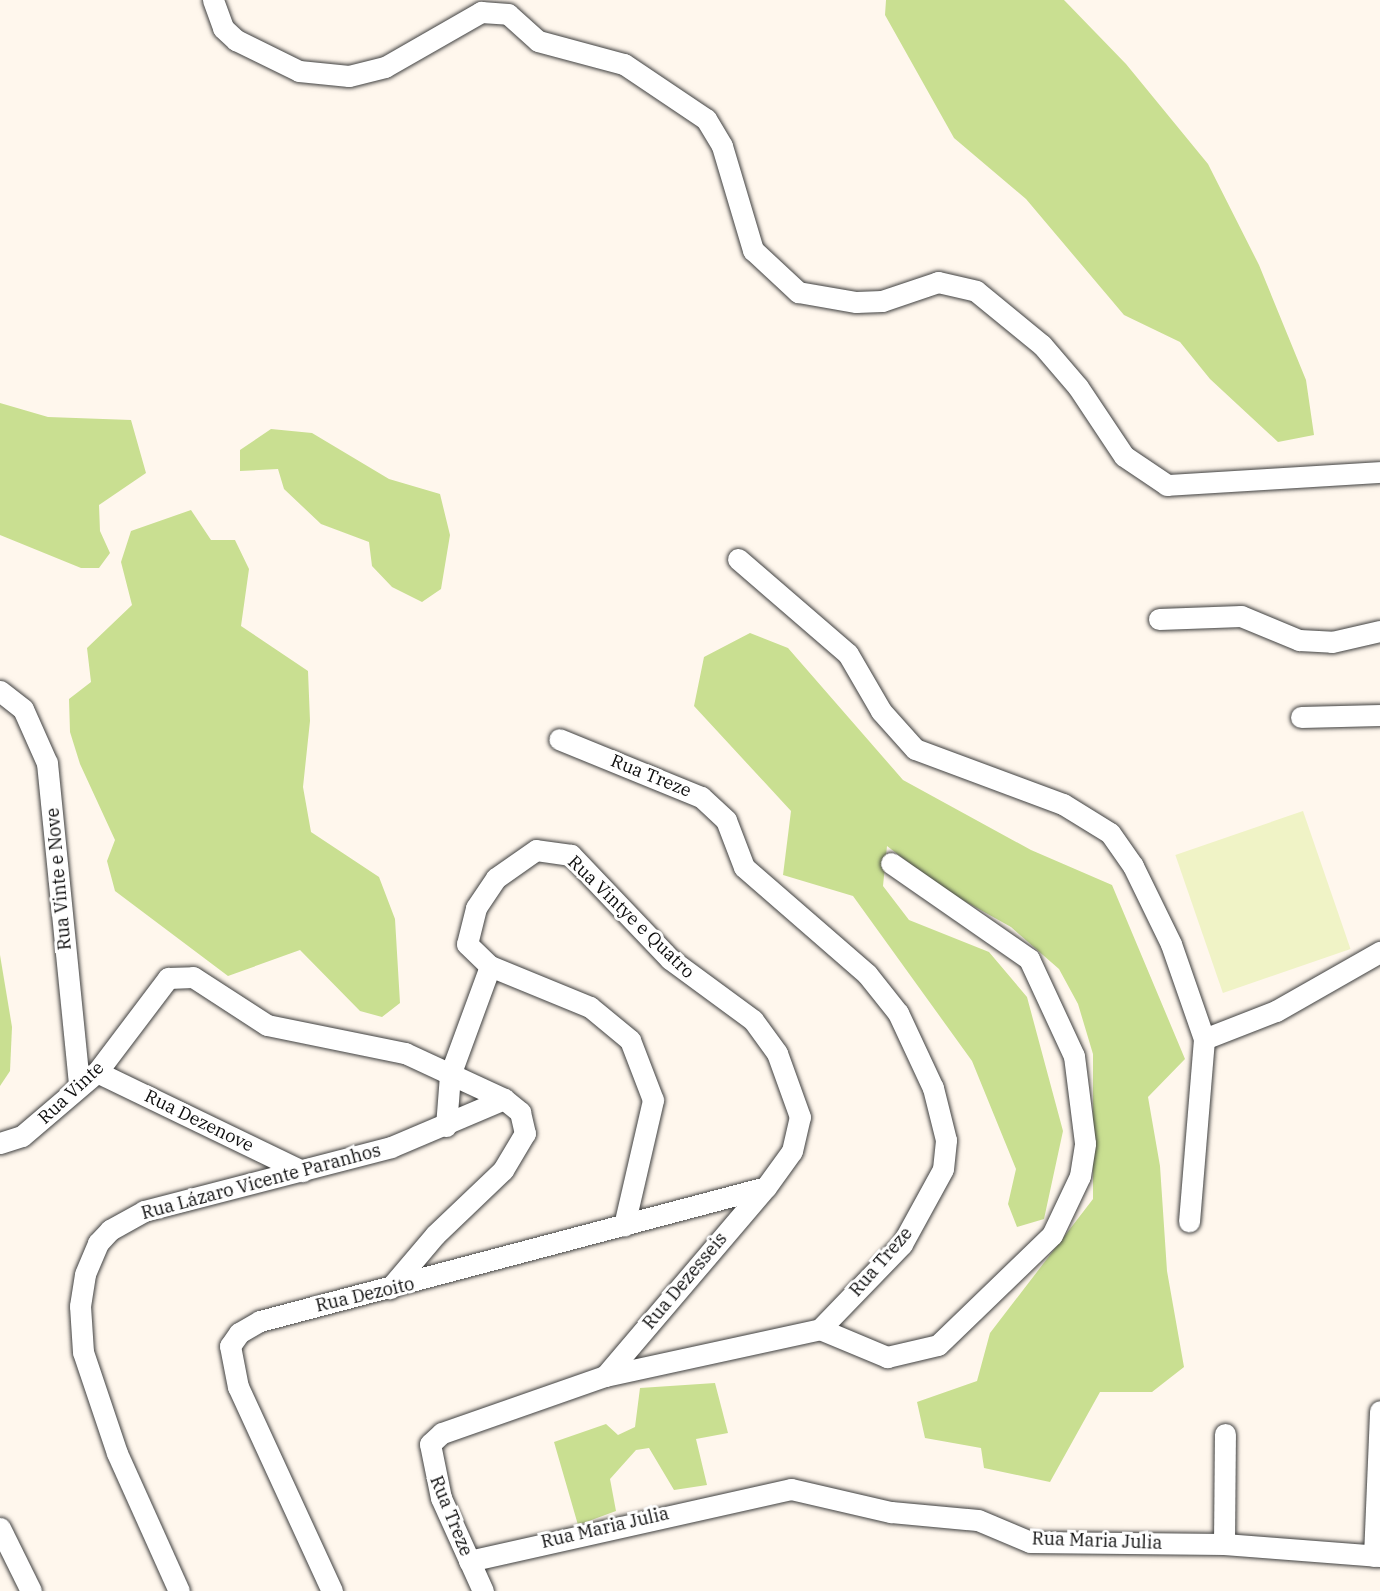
<!DOCTYPE html>
<meta charset="utf-8">
<style>
body{margin:0}
#map{position:relative;width:1380px;height:1591px;overflow:hidden;background:#fff7ed;font-family:"IBM Plex Serif",serif}
div>[style]{position:absolute}
.forest>*{inset:0;background:#c9df91}
.pitch>*{inset:0;background:#f0f3c6;transform-origin:0 0}
.roads{filter:drop-shadow(0 0 2px #404040) drop-shadow(0 0 2px #404040)}
.minor>*{height:21px;margin:-10.5px;padding:0 10.5px;transform-origin:10.5px;border-radius:10.5px;background:#fff}
span{translate:-50% -50%;white-space:nowrap;text-align:center;line-height:1.15;-webkit-text-stroke:6px #fff;paint-order:stroke}
.street-label{font-size:18px;color:#0d0d0d}
</style>
<div id="map">
<div class="forest">
<div style="clip-path:polygon(886px 0,1064px 0,1126px 64px,1208px 164px,1259px 265px,1306px 380px,1314px 435px,1278px 442px,1210px 379px,1180px 342px,1124px 315px,1026px 199px,954px 138px,885px 15px)"></div>
<div style="clip-path:polygon(0 403px,48px 417px,131px 420px,146px 473px,99px 505px,100px 531px,110px 553px,99px 568px,81px 568px,0 535px)"></div>
<div style="clip-path:polygon(271px 429px,312px 433px,389px 479px,440px 494px,450px 535px,441px 589px,422px 602px,392px 587px,372px 566px,369px 542px,321px 524px,284px 489px,278px 469px,240px 471px,240px 450px)"></div>
<div style="clip-path:polygon(191px 510px,211px 540px,235px 540px,249px 569px,241px 626px,308px 671px,310px 721px,303px 787px,311px 832px,379px 877px,395px 919px,400px 1003px,382px 1017px,360px 1011px,300px 950px,228px 976px,115px 891px,107px 861px,115px 840px,80px 764px,70px 732px,69px 699px,91px 682px,87px 648px,132px 605px,121px 562px,131px 531px)"></div>
<div style="clip-path:polygon(750px 633px,788px 648px,903px 780px,1031px 850px,1112px 885px,1185px 1059px,1148px 1097px,1160px 1166px,1167px 1271px,1184px 1367px,1152px 1392px,1100px 1392px,1050px 1482px,984px 1468px,981px 1448px,925px 1438px,917px 1402px,977px 1381px,990px 1333px,1093px 1199px,1093px 1054px,1078px 1004px,1059px 969px,1011px 927px,943px 889px,887px 846px,883px 886px,909px 920px,989px 952px,1027px 997px,1063px 1131px,1044px 1219px,1017px 1227px,1008px 1204px,1016px 1169px,972px 1061px,853px 896px,783px 875px,791px 811px,694px 706px,704px 657px)"></div>
<div style="clip-path:polygon(0 955px,12px 1027px,10px 1071px,0 1086px)"></div>
<div style="clip-path:polygon(715px 1383px,728px 1433px,696px 1439px,707px 1485px,674px 1490px,649px 1448px,636px 1450px,610px 1479px,616px 1511px,578px 1525px,554px 1442px,606px 1424px,618px 1435px,635px 1427px,640px 1388px)"></div>
</div>
<div class="pitch">
<div style="left:1303px;top:811px;width:146px;height:135px;rotate:71deg"></div>
</div>
<div class="roads">
<div class="minor">
<div style="left:213px;top:0;width:30px;rotate:70deg"></div>
<div style="left:223px;top:28px;width:18px;rotate:43deg"></div>
<div style="left:236px;top:40px;width:70px;rotate:26.2deg"></div>
<div style="left:299px;top:71px;width:50px;rotate:5.7deg"></div>
<div style="left:349px;top:76px;width:37px;rotate:-14deg"></div>
<div style="left:385px;top:67px;width:111px;rotate:-29.8deg"></div>
<div style="left:481px;top:12px;width:27px;rotate:4deg"></div>
<div style="left:508px;top:14px;width:40px;rotate:42deg"></div>
<div style="left:538px;top:41px;width:89px;rotate:15deg"></div>
<div style="left:624px;top:64px;width:99px;rotate:33.9deg"></div>
<div style="left:706px;top:119px;width:31px;rotate:59deg"></div>
<div style="left:722px;top:146px;width:109px;rotate:73.4deg"></div>
<div style="left:753px;top:250px;width:62px;rotate:43deg"></div>
<div style="left:798px;top:292px;width:59px;rotate:9.8deg"></div>
<div style="left:856px;top:302px;width:26px;rotate:-2deg"></div>
<div style="left:882px;top:301px;width:59px;rotate:-18.7deg"></div>
<div style="left:938px;top:282px;width:39px;rotate:13deg"></div>
<div style="left:976px;top:291px;width:85px;rotate:39.3deg"></div>
<div style="left:1042px;top:345px;width:55px;rotate:49.4deg"></div>
<div style="left:1078px;top:387px;width:83px;rotate:56.3deg"></div>
<div style="left:1124px;top:456px;width:52px;rotate:34deg"></div>
<div style="left:1167px;top:485px;width:213px;rotate:-3.5deg"></div>
<div style="left:738px;top:559px;width:145px;rotate:40.8deg"></div>
<div style="left:848px;top:654px;width:66px;rotate:59.9deg"></div>
<div style="left:881px;top:711px;width:51px;rotate:48.2deg"></div>
<div style="left:915px;top:749px;width:158px;rotate:20.4deg"></div>
<div style="left:1063px;top:804px;width:55px;rotate:31.7deg"></div>
<div style="left:1110px;top:833px;width:40px;rotate:55.1deg"></div>
<div style="left:1133px;top:866px;width:87px;rotate:64deg"></div>
<div style="left:1171px;top:944px;width:101px;rotate:70.8deg"></div>
<div style="left:1204px;top:1039px;width:183px;rotate:94.7deg"></div>
<div style="left:1159px;top:619px;width:82px;rotate:-2.1deg"></div>
<div style="left:1241px;top:616px;width:63px;rotate:22.5deg"></div>
<div style="left:1299px;top:640px;width:33px;rotate:3deg"></div>
<div style="left:1332px;top:642px;width:49px;rotate:-12.9deg"></div>
<div style="left:0;top:691px;width:29px;rotate:38deg"></div>
<div style="left:23px;top:709px;width:59px;rotate:66deg"></div>
<div style="left:47px;top:763px;width:323px;rotate:84.3deg"></div>
<div style="left:1301px;top:717px;width:79px;rotate:-1.5deg"></div>
<div style="left:1204px;top:1039px;width:77px;rotate:-21.3deg"></div>
<div style="left:1276px;top:1011px;width:120px;rotate:-29.6deg"></div>
<div style="left:97px;top:1072px;width:228px;rotate:25.8deg"></div>
<div style="left:446px;top:1126px;width:51px;rotate:-85.5deg"></div>
<div style="left:450px;top:1075px;width:116px;rotate:-69.8deg"></div>
<div style="left:0;top:1143px;width:23px;rotate:-18deg"></div>
<div style="left:22px;top:1136px;width:99px;rotate:-40.5deg"></div>
<div style="left:97px;top:1072px;width:118px;rotate:-52.9deg"></div>
<div style="left:168px;top:978px;width:25px;rotate:-2deg"></div>
<div style="left:193px;top:977px;width:88px;rotate:33deg"></div>
<div style="left:267px;top:1025px;width:141px;rotate:11.5deg"></div>
<div style="left:405px;top:1053px;width:109px;rotate:24.9deg"></div>
<div style="left:504px;top:1099px;width:21px;rotate:39deg"></div>
<div style="left:520px;top:1112px;width:22px;rotate:77deg"></div>
<div style="left:525px;top:1133px;width:43px;rotate:120.7deg"></div>
<div style="left:503px;top:1170px;width:94px;rotate:136.3deg"></div>
<div style="left:435px;top:1235px;width:70px;rotate:130.3deg"></div>
<div style="left:820px;top:1329px;width:73px;rotate:22.7deg"></div>
<div style="left:887px;top:1357px;width:52px;rotate:-13.2deg"></div>
<div style="left:938px;top:1345px;width:158px;rotate:-44deg"></div>
<div style="left:1052px;top:1235px;width:65px;rotate:-64.6deg"></div>
<div style="left:1080px;top:1176px;width:33px;rotate:-81deg"></div>
<div style="left:1085px;top:1143px;width:88px;rotate:-97.2deg"></div>
<div style="left:1074px;top:1056px;width:107px;rotate:-114.9deg"></div>
<div style="left:1029px;top:959px;width:168px;rotate:-145.2deg"></div>
<div style="left:605px;top:1376px;width:248px;rotate:-49.6deg"></div>
<div style="left:766px;top:1187px;width:44px;rotate:-54.2deg"></div>
<div style="left:792px;top:1151px;width:35px;rotate:-77deg"></div>
<div style="left:800px;top:1117px;width:68px;rotate:-109.8deg"></div>
<div style="left:777px;top:1053px;width:41px;rotate:-126deg"></div>
<div style="left:753px;top:1020px;width:103px;rotate:-143.7deg"></div>
<div style="left:670px;top:959px;width:144px;rotate:-133.6deg"></div>
<div style="left:571px;top:855px;width:35px;rotate:-172deg"></div>
<div style="left:536px;top:850px;width:49px;rotate:145deg"></div>
<div style="left:496px;top:878px;width:36px;rotate:124deg"></div>
<div style="left:476px;top:908px;width:37px;rotate:104deg"></div>
<div style="left:467px;top:944px;width:32px;rotate:44deg"></div>
<div style="left:490px;top:966px;width:108px;rotate:22.3deg"></div>
<div style="left:590px;top:1007px;width:52px;rotate:39.5deg"></div>
<div style="left:630px;top:1040px;width:64px;rotate:69deg"></div>
<div style="left:653px;top:1100px;width:129px;rotate:103deg"></div>
<div style="left:0;top:1528px;width:70px;rotate:63.8deg"></div>
<div style="left:1224px;top:1544px;width:110px;rotate:-89.5deg"></div>
<div style="left:1374px;top:1556px;width:145px;rotate:-87.6deg"></div>
<div style="left:469px;top:1561px;width:330px;rotate:-12.6deg"></div>
<div style="left:791px;top:1489px;width:103px;rotate:13deg"></div>
<div style="left:891px;top:1512px;width:87px;rotate:5.3deg"></div>
<div style="left:978px;top:1520px;width:56px;rotate:22.9deg"></div>
<div style="left:1030px;top:1542px;width:194px;rotate:0.6deg"></div>
<div style="left:1224px;top:1544px;width:156px;rotate:4.4deg"></div>
<div style="left:179px;top:1591px;width:151px;rotate:-114.2deg"></div>
<div style="left:117px;top:1453px;width:107px;rotate:-108.6deg"></div>
<div style="left:83px;top:1352px;width:46px;rotate:-93.7deg"></div>
<div style="left:80px;top:1306px;width:32px;rotate:-81deg"></div>
<div style="left:85px;top:1274px;width:34px;rotate:-67deg"></div>
<div style="left:98px;top:1243px;width:18px;rotate:-47deg"></div>
<div style="left:110px;top:1230px;width:39px;rotate:-29deg"></div>
<div style="left:144px;top:1211px;width:255px;rotate:-14.5deg"></div>
<div style="left:391px;top:1147px;width:123px;rotate:-23deg"></div>
<div style="left:332px;top:1591px;width:225px;rotate:-114.7deg"></div>
<div style="left:238px;top:1387px;width:42px;rotate:-101deg"></div>
<div style="left:230px;top:1346px;width:16px;rotate:-55deg"></div>
<div style="left:239px;top:1333px;width:24px;rotate:-30deg"></div>
<div style="left:260px;top:1321px;width:523px;rotate:-14.83deg"></div>
<div style="left:483px;top:1591px;width:102px;rotate:-114.3deg"></div>
<div style="left:441px;top:1498px;width:55px;rotate:-101.5deg"></div>
<div style="left:430px;top:1444px;width:16px;rotate:-43deg"></div>
<div style="left:442px;top:1433px;width:173px;rotate:-19.3deg"></div>
<div style="left:605px;top:1376px;width:220px;rotate:-12.3deg"></div>
<div style="left:820px;top:1329px;width:118px;rotate:-46deg"></div>
<div style="left:902px;top:1244px;width:85px;rotate:-61.3deg"></div>
<div style="left:943px;top:1169px;width:29px;rotate:-84deg"></div>
<div style="left:946px;top:1140px;width:54px;rotate:-104deg"></div>
<div style="left:933px;top:1088px;width:83px;rotate:-115deg"></div>
<div style="left:898px;top:1013px;width:50px;rotate:-128.5deg"></div>
<div style="left:867px;top:974px;width:163px;rotate:-139deg"></div>
<div style="left:744px;top:867px;width:50px;rotate:-111deg"></div>
<div style="left:726px;top:820px;width:34px;rotate:-137deg"></div>
<div style="left:701px;top:797px;width:153px;rotate:-157.8deg"></div>
</div>
</div>
<div class="street-label">
<span style="left:651px;top:776px;rotate:22deg">Rua Treze</span>
<span style="left:59px;top:879px;rotate:-95deg">Rua Vinte e Nove</span>
<span style="left:631px;top:917px;rotate:44deg">Rua Vintye e Quatro</span>
<span style="left:71px;top:1093px;rotate:-43deg">Rua Vinte</span>
<span style="left:199px;top:1121px;rotate:26deg">Rua Dezenove</span>
<span style="left:261px;top:1182px;rotate:-15deg">Rua Lázaro Vicente Paranhos</span>
<span style="left:881px;top:1262px;rotate:-49deg">Rua Treze</span>
<span style="left:685px;top:1281px;rotate:-50deg">Rua Dezesseis</span>
<span style="left:365px;top:1295px;rotate:-13deg">Rua Dezoito</span>
<span style="left:451px;top:1516px;rotate:68deg">Rua Treze</span>
<span style="left:605px;top:1528px;rotate:-13deg">Rua Maria Julia</span>
<span style="left:1097px;top:1541px;rotate:2deg">Rua Maria Julia</span>
</div>
</div>
